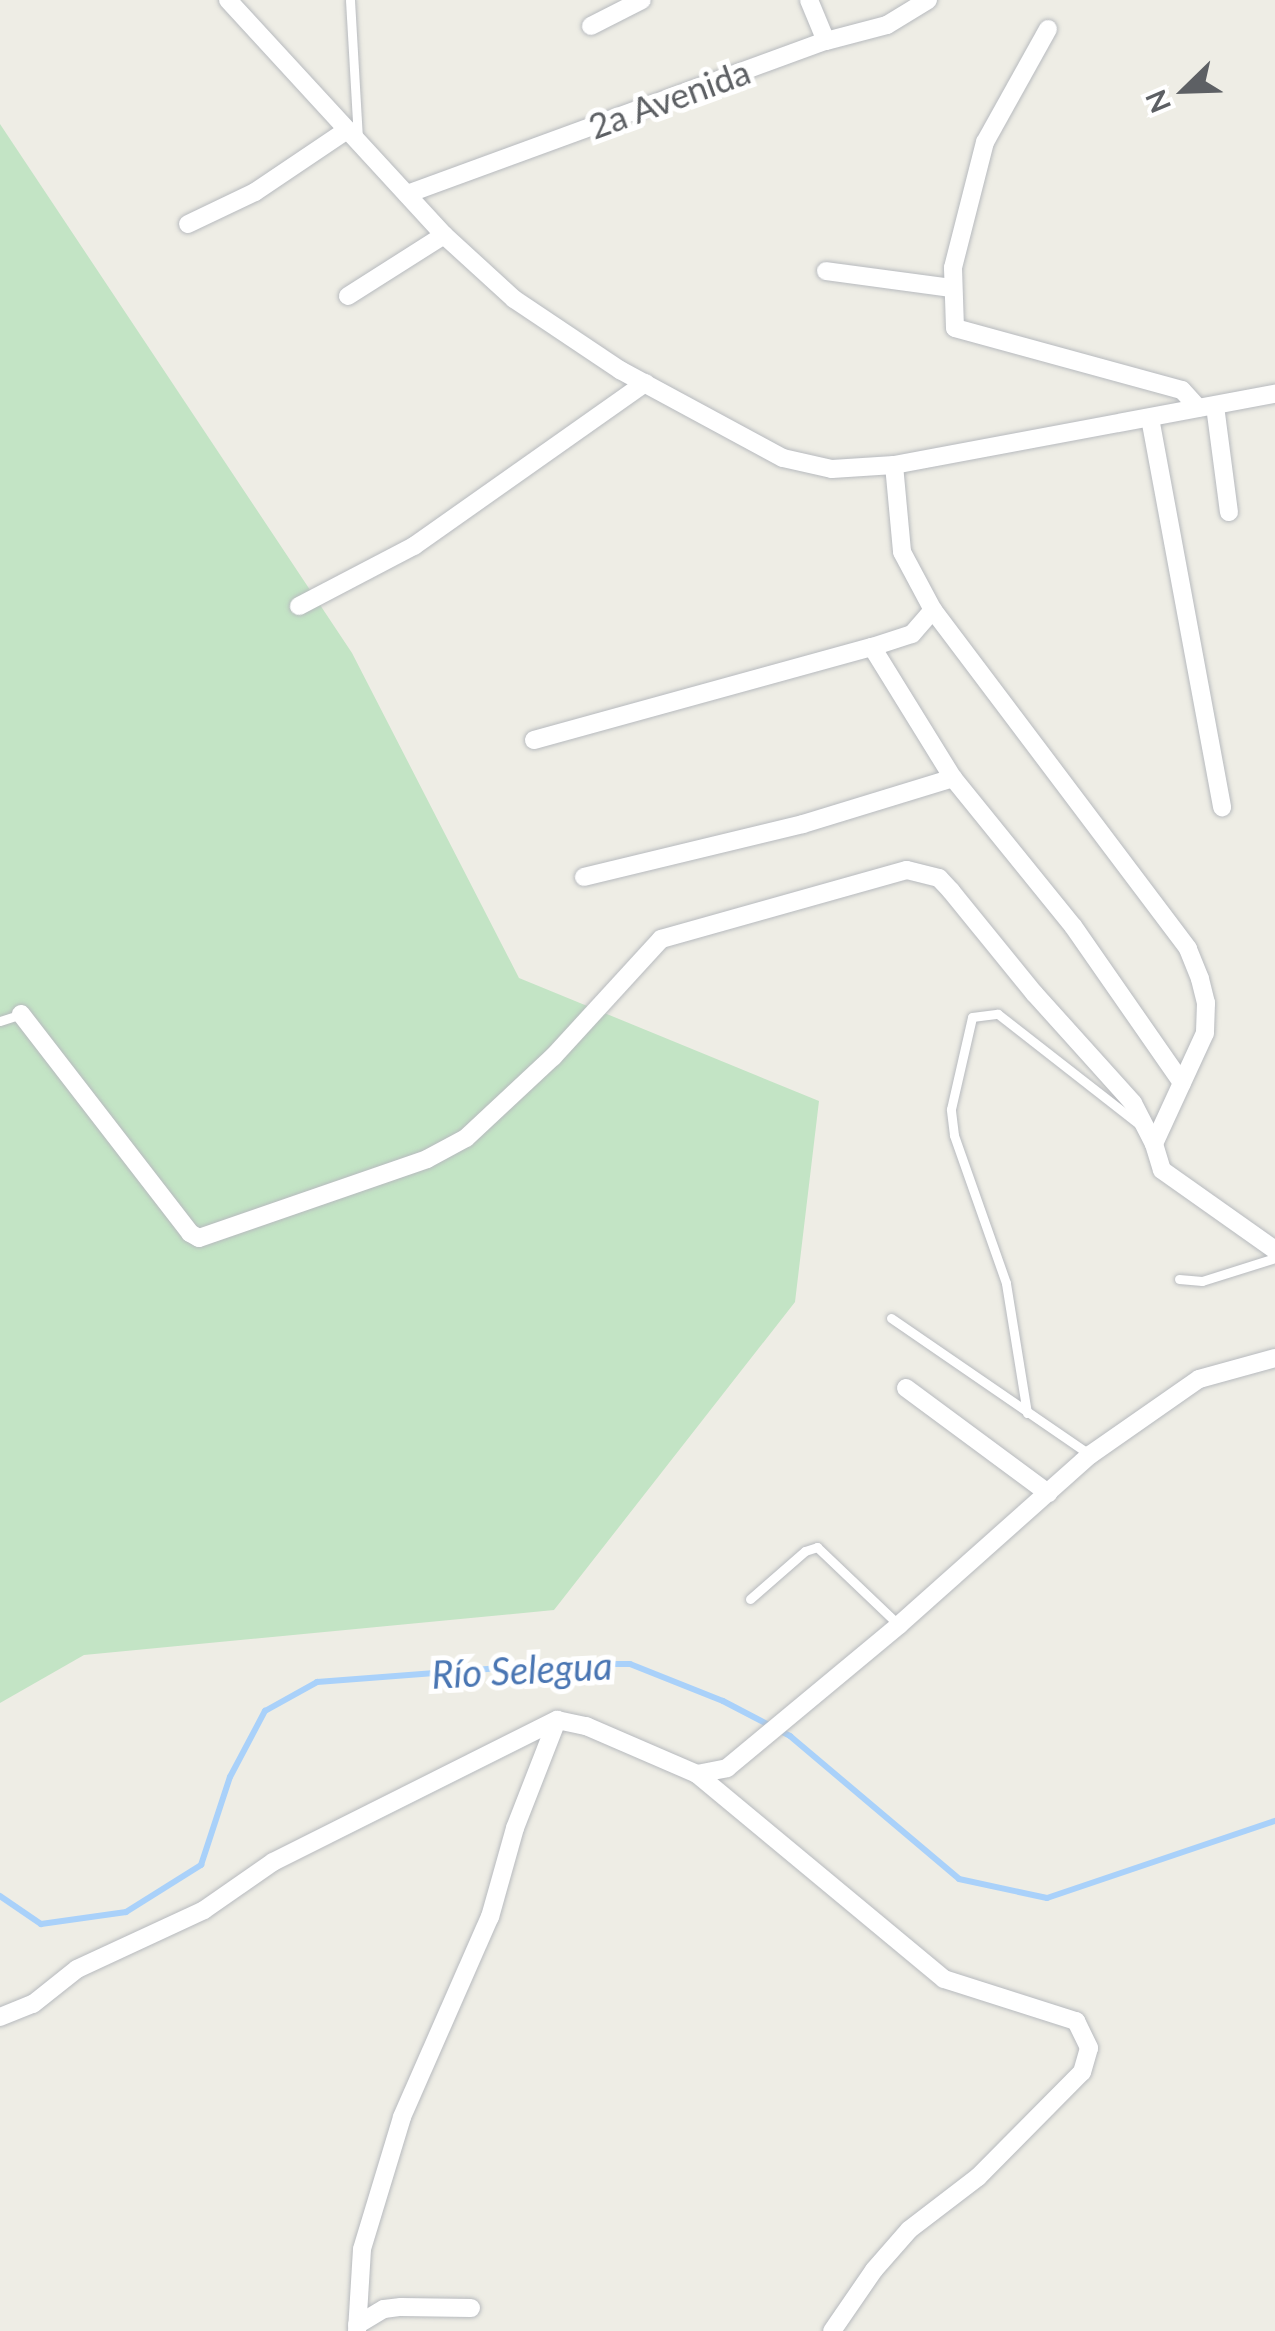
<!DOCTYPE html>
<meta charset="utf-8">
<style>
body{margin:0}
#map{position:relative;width:1275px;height:2331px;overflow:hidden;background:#eeede5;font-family:Lato,sans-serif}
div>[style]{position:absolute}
.green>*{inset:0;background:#c3e4c5}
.stream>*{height:6px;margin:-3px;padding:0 3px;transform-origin:3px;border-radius:3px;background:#a9d1fa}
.roads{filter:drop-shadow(0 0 2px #b7babe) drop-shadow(0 0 2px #b7babe)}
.service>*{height:9px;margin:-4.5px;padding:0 4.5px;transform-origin:4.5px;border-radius:4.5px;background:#fff}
.minor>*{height:18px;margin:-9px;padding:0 9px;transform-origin:9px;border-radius:9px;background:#fff}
span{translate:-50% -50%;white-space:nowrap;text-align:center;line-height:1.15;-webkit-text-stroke:10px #fff;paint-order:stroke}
.street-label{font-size:35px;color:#5d6064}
.water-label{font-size:38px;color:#4a76b3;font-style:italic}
.north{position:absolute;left:1135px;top:40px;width:100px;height:100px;-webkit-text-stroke:8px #fff;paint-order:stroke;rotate:247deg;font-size:28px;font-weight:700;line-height:40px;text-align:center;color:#5d6064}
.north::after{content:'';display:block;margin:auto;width:35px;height:45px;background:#5d6064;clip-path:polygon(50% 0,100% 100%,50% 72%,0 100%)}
</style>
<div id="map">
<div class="green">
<div style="clip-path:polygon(0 124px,352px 653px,519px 978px,819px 1101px,795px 1302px,554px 1610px,84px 1655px,0 1703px)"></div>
</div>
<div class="stream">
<div style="left:0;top:1896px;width:50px;rotate:34.3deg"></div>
<div style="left:41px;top:1924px;width:86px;rotate:-8deg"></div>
<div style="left:126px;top:1912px;width:89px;rotate:-32.1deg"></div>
<div style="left:201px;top:1865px;width:93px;rotate:-71.8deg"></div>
<div style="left:230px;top:1777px;width:75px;rotate:-62.1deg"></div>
<div style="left:265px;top:1711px;width:60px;rotate:-29.1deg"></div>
<div style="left:317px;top:1682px;width:237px;rotate:-4.4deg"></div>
<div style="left:553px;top:1664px;width:77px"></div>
<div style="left:630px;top:1664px;width:100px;rotate:21.7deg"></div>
<div style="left:723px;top:1701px;width:76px;rotate:27.6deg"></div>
<div style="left:790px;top:1736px;width:221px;rotate:40.2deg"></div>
<div style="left:959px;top:1879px;width:90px;rotate:12.2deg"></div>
<div style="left:1047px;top:1898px;width:241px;rotate:-18.7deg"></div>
</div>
<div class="roads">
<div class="service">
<div style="left:350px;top:0;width:139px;rotate:86.7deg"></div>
<div style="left:0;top:1021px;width:22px;rotate:-18deg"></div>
<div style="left:1179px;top:1279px;width:23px;rotate:5deg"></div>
<div style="left:1202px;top:1281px;width:77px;rotate:-17.5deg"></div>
<div style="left:891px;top:1318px;width:242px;rotate:34.5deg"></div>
<div style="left:1027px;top:1413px;width:132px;rotate:-99.2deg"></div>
<div style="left:1006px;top:1283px;width:157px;rotate:-109.4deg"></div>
<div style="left:954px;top:1135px;width:26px;rotate:-97deg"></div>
<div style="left:951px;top:1109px;width:94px;rotate:-77.1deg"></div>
<div style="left:972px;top:1017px;width:26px;rotate:-7deg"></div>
<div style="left:998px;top:1014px;width:180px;rotate:38deg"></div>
<div style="left:750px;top:1599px;width:73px;rotate:-41.1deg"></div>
<div style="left:805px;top:1551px;width:13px;rotate:-18deg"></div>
<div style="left:817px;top:1547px;width:113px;rotate:43.6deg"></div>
</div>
<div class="minor">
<div style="left:228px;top:0;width:319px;rotate:47.4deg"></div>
<div style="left:444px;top:235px;width:95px;rotate:42.4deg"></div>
<div style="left:514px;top:299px;width:128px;rotate:33.8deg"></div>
<div style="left:620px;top:370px;width:185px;rotate:28.4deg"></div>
<div style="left:783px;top:458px;width:50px;rotate:12.7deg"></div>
<div style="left:832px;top:469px;width:62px;rotate:-3.7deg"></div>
<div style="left:894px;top:465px;width:388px;rotate:-10.6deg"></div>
<div style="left:809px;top:0;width:44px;rotate:67.5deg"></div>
<div style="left:591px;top:26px;width:57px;rotate:-27deg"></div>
<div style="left:1048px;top:29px;width:129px;rotate:119.1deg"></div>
<div style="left:985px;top:142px;width:130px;rotate:104.3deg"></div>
<div style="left:953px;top:268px;width:60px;rotate:88.1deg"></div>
<div style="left:955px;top:328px;width:235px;rotate:15.3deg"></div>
<div style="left:1182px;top:390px;width:24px;rotate:48deg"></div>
<div style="left:407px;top:194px;width:446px;rotate:-20.1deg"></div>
<div style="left:826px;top:41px;width:63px;rotate:-14.7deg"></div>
<div style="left:887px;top:25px;width:48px;rotate:-31.4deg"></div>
<div style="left:188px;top:224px;width:74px;rotate:-25.5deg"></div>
<div style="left:255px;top:192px;width:111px;rotate:-34deg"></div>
<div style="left:826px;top:271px;width:127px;rotate:7.7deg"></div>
<div style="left:348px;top:296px;width:114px;rotate:-32.4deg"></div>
<div style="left:1215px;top:406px;width:107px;rotate:82.5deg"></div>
<div style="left:1150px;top:418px;width:396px;rotate:79.5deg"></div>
<div style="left:894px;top:465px;width:87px;rotate:84.7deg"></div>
<div style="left:902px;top:552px;width:66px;rotate:61.9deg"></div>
<div style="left:933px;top:610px;width:424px;rotate:53deg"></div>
<div style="left:1188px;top:949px;width:32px;rotate:68deg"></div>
<div style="left:1200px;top:979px;width:25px;rotate:76deg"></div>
<div style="left:1206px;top:1003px;width:30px;rotate:92deg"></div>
<div style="left:1205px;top:1033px;width:122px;rotate:114.7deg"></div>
<div style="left:1154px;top:1144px;width:27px;rotate:73deg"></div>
<div style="left:1162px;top:1170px;width:138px;rotate:35.3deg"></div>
<div style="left:299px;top:606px;width:130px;rotate:-27.6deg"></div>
<div style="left:414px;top:546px;width:283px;rotate:-35.2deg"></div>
<div style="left:872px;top:647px;width:154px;rotate:58.3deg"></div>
<div style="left:953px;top:778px;width:191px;rotate:51deg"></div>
<div style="left:1073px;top:926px;width:191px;rotate:55.2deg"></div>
<div style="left:534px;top:740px;width:351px;rotate:-15.4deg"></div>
<div style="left:872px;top:647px;width:42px;rotate:-18deg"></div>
<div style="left:912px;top:634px;width:32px;rotate:-49deg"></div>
<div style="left:584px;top:877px;width:225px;rotate:-13.6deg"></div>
<div style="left:803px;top:824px;width:157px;rotate:-17deg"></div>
<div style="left:21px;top:1014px;width:277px;rotate:52.3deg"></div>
<div style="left:190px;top:1233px;width:10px;rotate:29deg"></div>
<div style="left:199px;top:1238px;width:241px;rotate:-19.1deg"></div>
<div style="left:427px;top:1159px;width:44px;rotate:-28.3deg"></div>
<div style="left:466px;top:1138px;width:119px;rotate:-43deg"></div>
<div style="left:553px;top:1057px;width:160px;rotate:-47.5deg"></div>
<div style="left:661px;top:939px;width:255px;rotate:-15.7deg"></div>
<div style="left:907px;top:870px;width:33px;rotate:14deg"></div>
<div style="left:939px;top:878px;width:18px;rotate:47deg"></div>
<div style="left:951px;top:891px;width:132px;rotate:50.9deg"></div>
<div style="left:1034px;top:993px;width:148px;rotate:48deg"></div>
<div style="left:1133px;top:1103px;width:46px;rotate:62.9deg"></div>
<div style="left:906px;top:1388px;width:177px;rotate:36.5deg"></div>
<div style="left:697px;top:1774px;width:321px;rotate:39.7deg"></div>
<div style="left:944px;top:1979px;width:139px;rotate:17.7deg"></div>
<div style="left:1076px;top:2021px;width:30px;rotate:64deg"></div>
<div style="left:1089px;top:2048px;width:25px;rotate:106deg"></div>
<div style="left:1082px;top:2072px;width:148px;rotate:134.7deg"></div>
<div style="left:978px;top:2177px;width:87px;rotate:142.5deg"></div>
<div style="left:909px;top:2230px;width:53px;rotate:131.2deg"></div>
<div style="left:874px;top:2270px;width:74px;rotate:124.5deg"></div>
<div style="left:0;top:2017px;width:35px;rotate:-22deg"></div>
<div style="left:33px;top:2004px;width:56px;rotate:-38.5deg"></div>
<div style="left:77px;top:1969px;width:140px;rotate:-24.9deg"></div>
<div style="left:204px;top:1910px;width:84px;rotate:-34.8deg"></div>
<div style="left:273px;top:1862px;width:318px;rotate:-26.6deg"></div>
<div style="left:357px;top:2325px;width:31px;rotate:-31deg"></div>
<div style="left:384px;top:2309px;width:17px;rotate:-7deg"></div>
<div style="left:401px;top:2307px;width:70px;rotate:0.8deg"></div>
<div style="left:357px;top:2331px;width:82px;rotate:-86.5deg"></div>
<div style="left:362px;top:2249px;width:138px;rotate:-73.1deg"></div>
<div style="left:402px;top:2117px;width:219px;rotate:-66.3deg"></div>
<div style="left:490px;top:1917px;width:92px;rotate:-74.3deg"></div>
<div style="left:515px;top:1828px;width:116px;rotate:-68.7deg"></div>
<div style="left:557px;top:1720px;width:30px;rotate:12deg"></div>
<div style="left:586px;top:1726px;width:121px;rotate:23.4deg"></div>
<div style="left:697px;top:1774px;width:31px;rotate:-11deg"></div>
<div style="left:727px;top:1768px;width:224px;rotate:-39.7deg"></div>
<div style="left:899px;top:1625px;width:256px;rotate:-41.7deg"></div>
<div style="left:1090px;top:1455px;width:133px;rotate:-34.9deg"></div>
<div style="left:1199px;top:1379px;width:79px;rotate:-15.4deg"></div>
</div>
</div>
<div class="street-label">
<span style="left:669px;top:98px;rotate:-20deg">2a Avenida</span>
</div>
<div class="water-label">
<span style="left:522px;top:1670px;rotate:-3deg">Río Selegua</span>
</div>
<div class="north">N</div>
</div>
